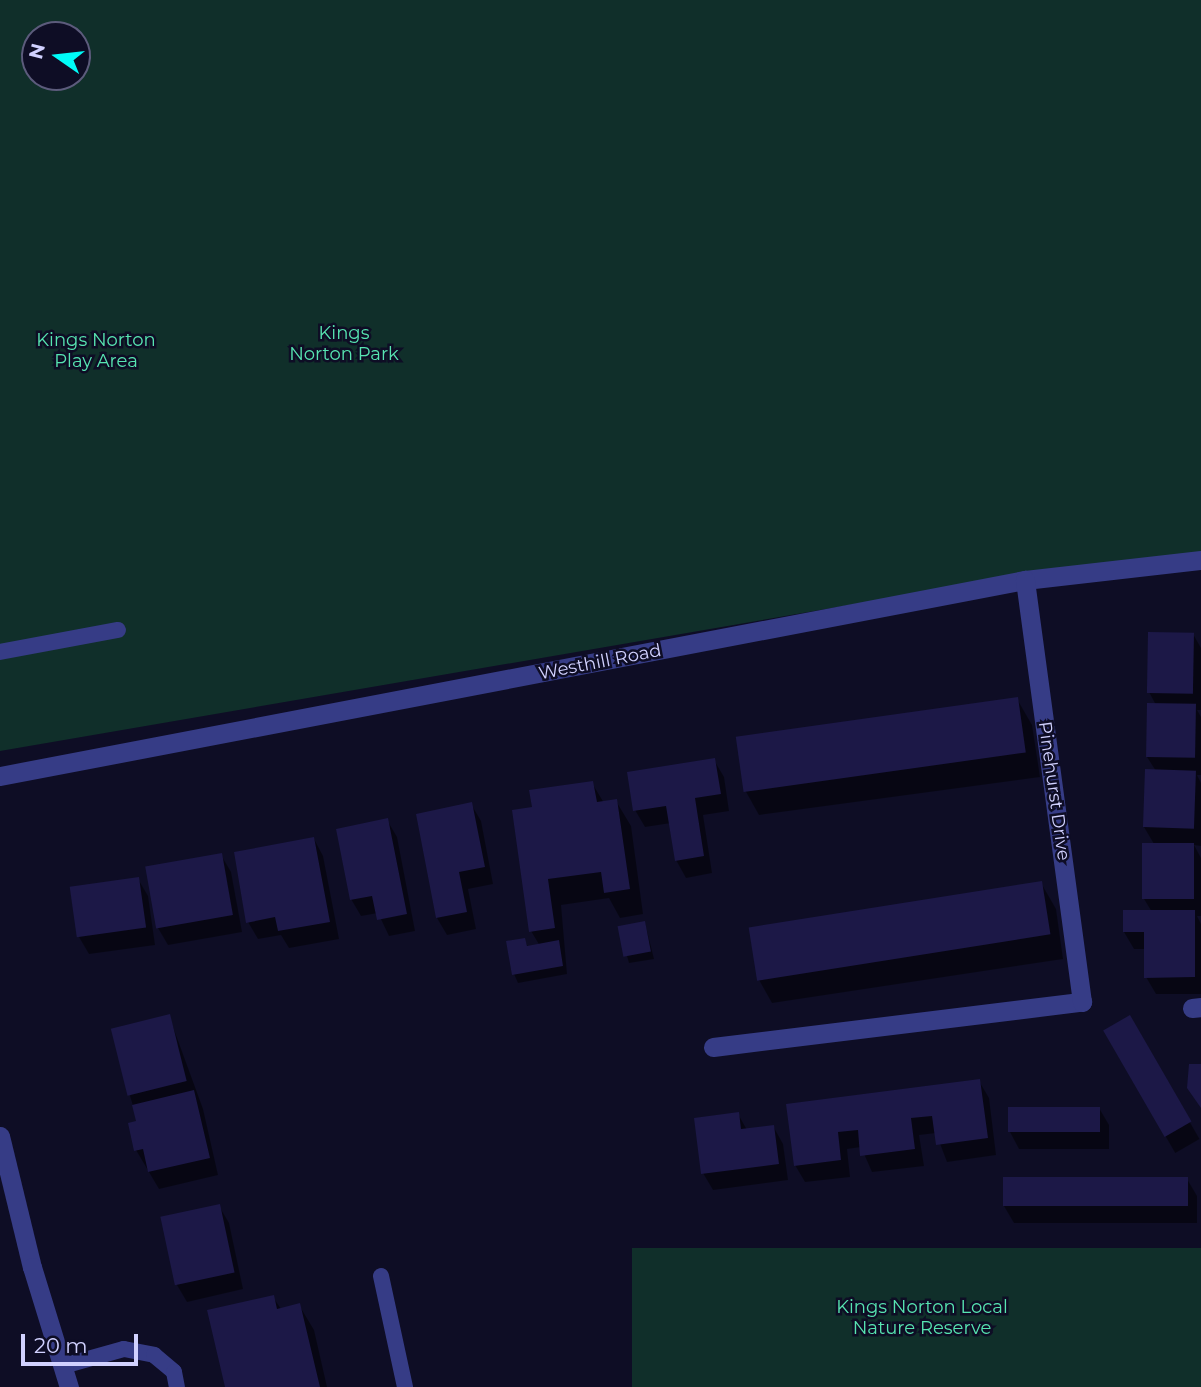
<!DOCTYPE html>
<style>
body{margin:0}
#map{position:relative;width:1201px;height:1387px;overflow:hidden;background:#0e0d25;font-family:Montserrat,sans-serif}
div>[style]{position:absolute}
.green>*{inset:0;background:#102f2a;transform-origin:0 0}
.shadow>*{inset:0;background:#0007;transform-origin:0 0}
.building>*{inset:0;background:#1c1847;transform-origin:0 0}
.service>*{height:16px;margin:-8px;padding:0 8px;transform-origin:8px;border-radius:8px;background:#363c86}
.minor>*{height:19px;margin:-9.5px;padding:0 9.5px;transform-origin:9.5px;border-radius:9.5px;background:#363c86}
.tertiary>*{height:19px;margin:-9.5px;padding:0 9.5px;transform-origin:9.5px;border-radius:9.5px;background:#363c86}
span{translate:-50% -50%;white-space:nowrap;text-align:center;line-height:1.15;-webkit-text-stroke:5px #0e0d25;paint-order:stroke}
.park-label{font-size:18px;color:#57e5b1}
.street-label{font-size:18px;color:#d1d1ff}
.north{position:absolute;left:21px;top:21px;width:70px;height:70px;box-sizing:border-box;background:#0e0d25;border:2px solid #5c5b7c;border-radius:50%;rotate:284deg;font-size:19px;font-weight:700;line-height:28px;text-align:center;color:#d1d1ff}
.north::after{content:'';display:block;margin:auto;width:24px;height:32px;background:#00fcf8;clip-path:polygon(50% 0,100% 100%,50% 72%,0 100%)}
.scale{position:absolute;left:21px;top:1334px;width:117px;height:32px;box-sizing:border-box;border:4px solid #d1d1ff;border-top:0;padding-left:9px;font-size:21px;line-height:24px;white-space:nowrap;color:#d1d1ff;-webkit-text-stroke:5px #0e0d25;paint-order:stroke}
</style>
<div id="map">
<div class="green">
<div style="clip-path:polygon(evenodd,0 0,1201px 0,1201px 554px,1024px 575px,0 751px,0 0,35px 35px,77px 35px,77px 77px,35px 77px,35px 35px)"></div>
<div style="left:632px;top:1248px;width:569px;height:141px"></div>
</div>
<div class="shadow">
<div style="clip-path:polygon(1193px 634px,1201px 648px,1201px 710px,1197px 710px,1201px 717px,1201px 775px,1197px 775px,1201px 783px,1201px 846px,1194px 845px,1201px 858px,1201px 916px,1197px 916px,1201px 924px,1201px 994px,1156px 994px,1146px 977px,1146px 949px,1134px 949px,1124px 932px,1152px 912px,1144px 899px,1154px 844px,1144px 827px,1156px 771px,1147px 757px,1156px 705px,1149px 692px)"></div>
<div style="clip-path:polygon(1017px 699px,1032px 725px,1040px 777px,759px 815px,745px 790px)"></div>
<div style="clip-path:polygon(714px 760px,724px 777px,729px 811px,703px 815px,712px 873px,686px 878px,676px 860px,671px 823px,645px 827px,635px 810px)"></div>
<div style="clip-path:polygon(592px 783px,604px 803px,616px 801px,631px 826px,643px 914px,620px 918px,609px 898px,561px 905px,567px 974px,518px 983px,514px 974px,524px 940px,529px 948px,540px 946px,531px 931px,534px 808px)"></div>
<div style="clip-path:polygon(471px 804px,481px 821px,493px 884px,468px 889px,476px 929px,447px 935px,437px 918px)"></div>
<div style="clip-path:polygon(387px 820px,397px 837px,415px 931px,389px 936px,378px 913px,361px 916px,351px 899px)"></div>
<div style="clip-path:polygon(314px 839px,323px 856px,339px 939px,289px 948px,281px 935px,258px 939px,248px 922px)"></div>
<div style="clip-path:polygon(221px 855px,231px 872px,242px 932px,168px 945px,158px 928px)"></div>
<div style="clip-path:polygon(138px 879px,148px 896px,155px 945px,89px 954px,79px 937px)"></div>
<div style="clip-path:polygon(1041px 883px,1056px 909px,1063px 959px,772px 1003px,758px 978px)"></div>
<div style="clip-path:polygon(645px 923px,654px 959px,629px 963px,619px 928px)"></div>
<div style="clip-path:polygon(169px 1016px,203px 1109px,218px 1175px,159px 1189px,136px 1150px,138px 1122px,130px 1096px)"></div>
<div style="left:1129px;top:1017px;width:141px;height:28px;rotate:60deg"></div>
<div style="clip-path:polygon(979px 1081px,989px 1098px,996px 1155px,947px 1162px,936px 1133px,919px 1135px,924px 1166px,872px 1172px,861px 1147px,847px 1149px,850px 1177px,805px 1182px,795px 1165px,788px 1105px)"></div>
<div style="clip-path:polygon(1099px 1108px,1109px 1125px,1109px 1149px,1019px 1149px,1010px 1132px)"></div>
<div style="clip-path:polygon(738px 1114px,747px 1130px,773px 1126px,783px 1144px,788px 1180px,713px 1190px,703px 1173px)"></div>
<div style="clip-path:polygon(1005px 1179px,1187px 1179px,1197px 1196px,1197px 1223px,1014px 1223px,1004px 1206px)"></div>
<div style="clip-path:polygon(219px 1206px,229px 1223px,243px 1289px,187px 1302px,177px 1285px,162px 1218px)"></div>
<div style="clip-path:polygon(273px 1297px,281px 1309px,299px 1305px,314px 1330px,327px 1387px,227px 1387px)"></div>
</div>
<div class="building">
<div style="left:1148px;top:632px;width:46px;height:61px;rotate:1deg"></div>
<div style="left:1018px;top:697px;width:56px;height:285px;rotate:82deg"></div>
<div style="left:1147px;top:703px;width:49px;height:54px;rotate:1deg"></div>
<div style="clip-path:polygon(715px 758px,721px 794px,695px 798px,704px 856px,675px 861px,666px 806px,633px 811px,627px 772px)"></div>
<div style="left:1145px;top:769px;width:51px;height:58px;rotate:2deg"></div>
<div style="clip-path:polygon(593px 781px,597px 802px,617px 799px,630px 889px,604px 893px,601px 872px,548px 879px,555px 928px,529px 932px,512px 810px,532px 807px,529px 790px)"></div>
<div style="clip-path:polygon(472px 802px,485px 867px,459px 872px,467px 912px,436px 918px,416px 814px)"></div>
<div style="clip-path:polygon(388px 818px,407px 914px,377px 920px,372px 896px,350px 900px,336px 829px)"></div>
<div style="clip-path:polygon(314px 837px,330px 922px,278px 931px,275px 917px,246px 923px,234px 852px)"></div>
<div style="left:1142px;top:843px;width:52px;height:56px"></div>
<div style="left:222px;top:853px;width:63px;height:78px;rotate:80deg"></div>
<div style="left:139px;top:877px;width:51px;height:70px;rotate:82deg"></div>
<div style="left:1042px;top:881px;width:54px;height:297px;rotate:81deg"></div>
<div style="clip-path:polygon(1123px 910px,1195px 910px,1195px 977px,1144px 978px,1144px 932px,1123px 932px)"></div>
<div style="left:645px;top:921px;width:31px;height:28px;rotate:79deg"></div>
<div style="clip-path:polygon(525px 938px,527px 946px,559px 940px,563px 966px,512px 975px,506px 941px)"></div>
<div style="left:170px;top:1014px;width:69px;height:61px;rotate:76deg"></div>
<div style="left:1130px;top:1015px;width:123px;height:31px;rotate:60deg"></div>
<div style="clip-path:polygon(1189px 1064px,1201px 1064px,1201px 1108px,1187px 1088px)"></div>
<div style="clip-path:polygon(980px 1079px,988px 1138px,936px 1145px,932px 1116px,911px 1118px,915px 1149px,860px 1156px,858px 1130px,838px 1132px,841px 1160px,794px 1166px,786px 1104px)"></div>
<div style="clip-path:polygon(194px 1090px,210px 1158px,148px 1172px,143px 1149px,134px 1151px,128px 1123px,136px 1121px,132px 1105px)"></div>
<div style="left:1008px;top:1107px;width:92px;height:25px"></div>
<div style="clip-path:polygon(739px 1112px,741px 1129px,774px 1125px,779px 1164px,701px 1174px,694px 1118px)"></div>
<div style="left:1003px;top:1177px;width:185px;height:29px"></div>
<div style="left:220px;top:1204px;width:70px;height:61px;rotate:78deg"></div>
<div style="clip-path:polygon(274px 1295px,277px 1309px,300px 1303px,320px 1387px,225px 1387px,207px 1310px)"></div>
</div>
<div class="service">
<div style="left:0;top:652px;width:120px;rotate:-10.6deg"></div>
<div style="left:381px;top:1276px;width:114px;rotate:77.8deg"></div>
<div style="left:63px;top:1366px;width:63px;rotate:-15.6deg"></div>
<div style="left:124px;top:1349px;width:31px;rotate:11deg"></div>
<div style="left:154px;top:1355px;width:26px;rotate:40deg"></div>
<div style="left:174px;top:1372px;width:15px;rotate:79deg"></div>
</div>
<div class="minor">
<div style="left:0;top:776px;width:1044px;rotate:-10.83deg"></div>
<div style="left:1025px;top:580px;width:177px;rotate:-6.5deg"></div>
<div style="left:1192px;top:1008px;width:9px;rotate:-6deg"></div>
<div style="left:713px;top:1047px;width:372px;rotate:-7deg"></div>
<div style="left:1082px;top:1002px;width:426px;rotate:-97.7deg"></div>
</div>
<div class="tertiary">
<div style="left:0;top:1136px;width:135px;rotate:76.3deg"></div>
<div style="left:32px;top:1267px;width:126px;rotate:72.9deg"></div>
</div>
<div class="park-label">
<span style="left:344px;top:344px">Kings<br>Norton Park</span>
<span style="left:96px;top:351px">Kings Norton<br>Play Area</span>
<span style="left:922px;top:1318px">Kings Norton Local<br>Nature Reserve</span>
</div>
<div class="street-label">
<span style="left:600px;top:662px;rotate:-11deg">Westhill Road</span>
<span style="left:1054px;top:791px;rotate:82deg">Pinehurst Drive</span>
</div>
<div class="north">N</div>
<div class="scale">20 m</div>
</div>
